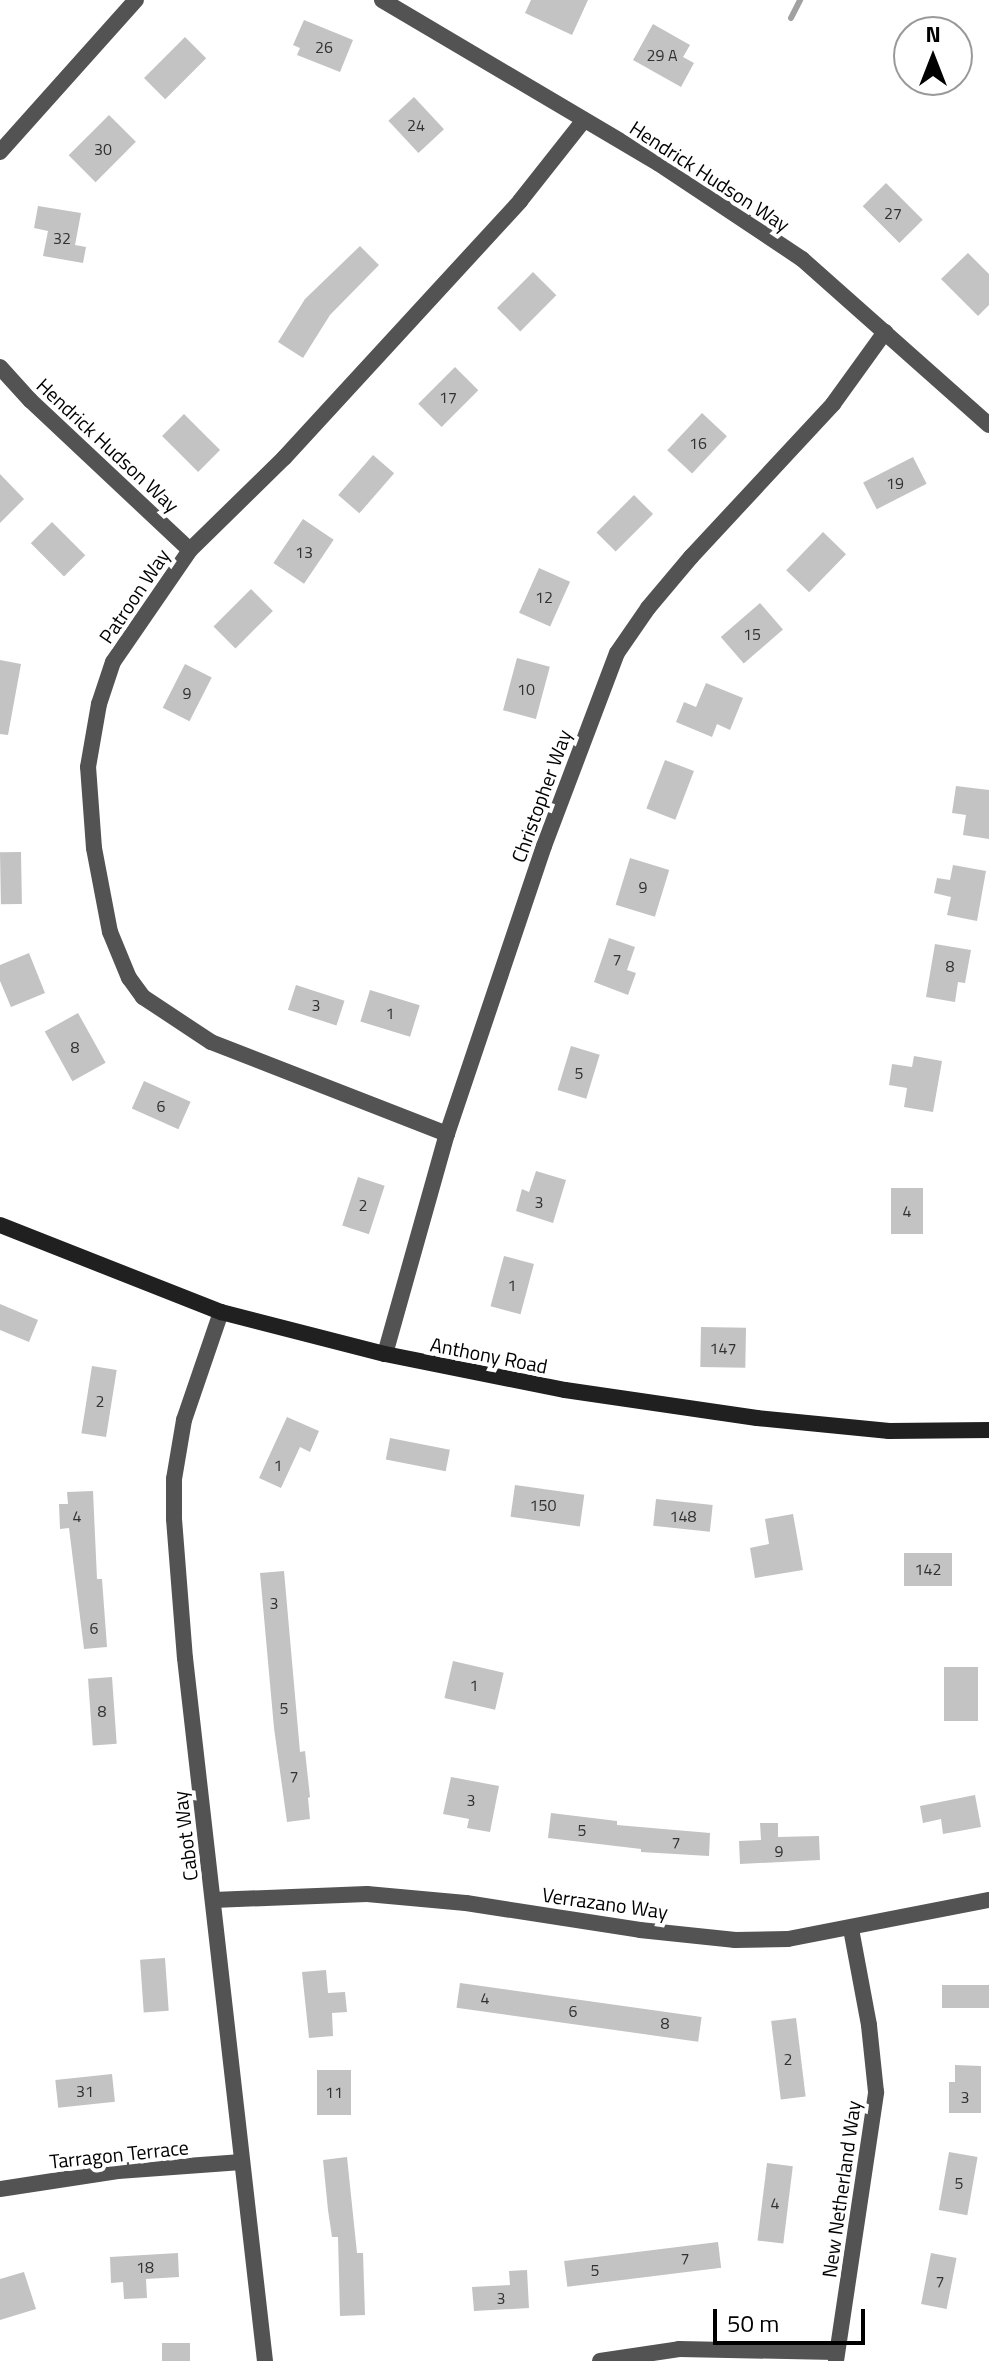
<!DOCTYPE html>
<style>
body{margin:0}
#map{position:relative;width:989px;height:2361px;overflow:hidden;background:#fff;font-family:"Titillium Web",sans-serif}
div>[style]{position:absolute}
.stream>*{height:6px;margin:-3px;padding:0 3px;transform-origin:3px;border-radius:3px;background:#a1a1a1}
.building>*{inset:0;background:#c3c3c3;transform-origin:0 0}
.street>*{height:16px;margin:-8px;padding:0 8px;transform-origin:8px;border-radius:8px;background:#535353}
.secondary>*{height:16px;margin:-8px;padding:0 8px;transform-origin:8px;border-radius:8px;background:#202020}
span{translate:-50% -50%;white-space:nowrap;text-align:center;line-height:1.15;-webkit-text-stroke:8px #fff;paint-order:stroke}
.number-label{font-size:16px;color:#313131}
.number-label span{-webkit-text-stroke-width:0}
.street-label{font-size:20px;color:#000}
.north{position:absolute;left:893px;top:16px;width:80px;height:80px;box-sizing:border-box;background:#fff;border:2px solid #999;border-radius:50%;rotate:0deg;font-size:22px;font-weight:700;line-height:32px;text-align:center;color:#000}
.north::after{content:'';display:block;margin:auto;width:28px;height:36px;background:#000;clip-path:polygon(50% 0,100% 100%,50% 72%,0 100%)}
.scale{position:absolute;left:713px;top:2309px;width:152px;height:36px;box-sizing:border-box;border:4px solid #000;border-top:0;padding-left:10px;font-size:24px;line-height:28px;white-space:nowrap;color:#000;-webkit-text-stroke:6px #fff;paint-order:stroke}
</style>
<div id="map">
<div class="stream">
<div style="left:791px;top:18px;width:20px;rotate:-63deg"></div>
</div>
<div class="building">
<div style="clip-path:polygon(531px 0,588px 0,572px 35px,525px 13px)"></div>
<div style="clip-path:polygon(304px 20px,353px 40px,340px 72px,297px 55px,300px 48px,293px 45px)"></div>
<div style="clip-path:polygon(653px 24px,690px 45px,683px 57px,694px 63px,681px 87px,633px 60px)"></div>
<div style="left:185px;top:37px;width:30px;height:58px;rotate:45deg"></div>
<div style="left:414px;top:97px;width:44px;height:35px;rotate:47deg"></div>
<div style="left:109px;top:115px;width:38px;height:57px;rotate:45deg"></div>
<div style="left:886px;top:183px;width:52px;height:33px;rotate:45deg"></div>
<div style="clip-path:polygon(38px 206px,81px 213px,75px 245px,86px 247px,83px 263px,43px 256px,48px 231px,34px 228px)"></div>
<div style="clip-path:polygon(360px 246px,379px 265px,330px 315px,303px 358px,278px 342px,305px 299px)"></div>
<div style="clip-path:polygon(968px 253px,989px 274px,989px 305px,978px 316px,941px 279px)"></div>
<div style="left:533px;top:272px;width:33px;height:51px;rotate:45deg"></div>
<div style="left:455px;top:367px;width:33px;height:52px;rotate:45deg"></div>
<div style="left:702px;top:413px;width:34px;height:51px;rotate:43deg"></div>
<div style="left:184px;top:414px;width:51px;height:31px;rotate:45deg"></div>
<div style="left:373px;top:455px;width:28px;height:53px;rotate:41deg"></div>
<div style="left:913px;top:457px;width:30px;height:56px;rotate:63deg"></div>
<div style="clip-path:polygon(0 474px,24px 499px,0 523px)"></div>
<div style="left:634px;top:495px;width:27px;height:53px;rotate:45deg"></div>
<div style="left:303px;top:519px;width:37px;height:53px;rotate:34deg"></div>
<div style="left:52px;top:522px;width:47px;height:30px;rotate:45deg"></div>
<div style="left:823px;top:532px;width:32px;height:53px;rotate:44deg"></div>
<div style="left:539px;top:568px;width:34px;height:49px;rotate:24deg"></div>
<div style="left:251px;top:589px;width:31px;height:53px;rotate:45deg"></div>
<div style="left:760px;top:603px;width:35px;height:52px;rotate:49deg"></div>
<div style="left:517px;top:658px;width:34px;height:54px;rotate:15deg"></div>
<div style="clip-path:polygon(0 660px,21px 664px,8px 735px,0 734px)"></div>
<div style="left:185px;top:664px;width:30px;height:49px;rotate:27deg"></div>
<div style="clip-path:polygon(706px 683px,743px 698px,730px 730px,717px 724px,712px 737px,676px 722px,684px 702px,696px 707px)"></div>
<div style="left:665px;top:760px;width:31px;height:52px;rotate:21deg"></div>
<div style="clip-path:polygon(956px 786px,989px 790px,989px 839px,963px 835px,966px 815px,952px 813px)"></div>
<div style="left:21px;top:852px;width:52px;height:21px;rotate:89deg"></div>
<div style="left:630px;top:858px;width:41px;height:49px;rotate:17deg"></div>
<div style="clip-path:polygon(953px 865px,986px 871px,977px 921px,947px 915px,951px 897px,934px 893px,937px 878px,950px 880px)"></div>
<div style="clip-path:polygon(609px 938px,635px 947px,627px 970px,636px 973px,628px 995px,594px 982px)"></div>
<div style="clip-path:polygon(935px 944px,971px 950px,965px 983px,958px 982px,955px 1002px,926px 997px)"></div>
<div style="clip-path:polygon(29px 953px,45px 993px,11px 1007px,0 981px,0 965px)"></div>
<div style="left:296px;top:985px;width:51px;height:26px;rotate:18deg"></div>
<div style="left:370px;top:990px;width:52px;height:33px;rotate:17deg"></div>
<div style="left:78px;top:1013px;width:57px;height:38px;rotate:61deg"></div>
<div style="left:571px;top:1046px;width:30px;height:46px;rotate:17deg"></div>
<div style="clip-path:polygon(914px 1056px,942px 1061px,933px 1112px,904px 1107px,907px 1088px,889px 1085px,892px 1064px,912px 1067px)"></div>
<div style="left:144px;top:1081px;width:51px;height:30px;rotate:24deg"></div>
<div style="clip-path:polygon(536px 1171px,566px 1180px,553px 1223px,516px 1211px,522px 1189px,529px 1192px)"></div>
<div style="left:358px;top:1177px;width:28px;height:51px;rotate:18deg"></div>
<div style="left:891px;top:1188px;width:32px;height:46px"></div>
<div style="left:504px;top:1256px;width:31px;height:52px;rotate:15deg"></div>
<div style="clip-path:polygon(0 1304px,38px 1320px,29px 1342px,0 1330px)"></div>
<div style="left:701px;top:1327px;width:45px;height:40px;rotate:1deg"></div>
<div style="left:92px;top:1366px;width:25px;height:68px;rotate:9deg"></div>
<div style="clip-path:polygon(287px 1417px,319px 1431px,310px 1452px,300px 1447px,281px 1488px,259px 1478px)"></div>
<div style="left:390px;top:1438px;width:61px;height:22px;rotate:11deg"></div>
<div style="left:515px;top:1485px;width:70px;height:32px;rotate:8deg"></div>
<div style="clip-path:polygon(93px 1491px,97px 1579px,102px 1579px,107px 1647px,84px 1649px,69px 1528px,60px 1529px,59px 1504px,68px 1504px,67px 1492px)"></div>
<div style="left:656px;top:1499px;width:57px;height:27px;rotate:6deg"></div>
<div style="clip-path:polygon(793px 1514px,803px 1570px,755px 1578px,750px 1548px,769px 1544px,765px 1519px)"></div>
<div style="left:904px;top:1553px;width:48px;height:33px"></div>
<div style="clip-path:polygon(284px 1571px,300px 1752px,305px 1751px,310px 1797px,308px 1798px,310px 1819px,287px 1822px,274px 1728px,260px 1573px)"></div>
<div style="left:453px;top:1661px;width:52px;height:38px;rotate:13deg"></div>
<div style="left:944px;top:1667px;width:34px;height:54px"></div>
<div style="left:112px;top:1677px;width:67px;height:24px;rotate:86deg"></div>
<div style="clip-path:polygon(451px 1777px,499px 1786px,490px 1832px,467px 1828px,469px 1819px,443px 1814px)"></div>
<div style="clip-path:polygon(975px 1795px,981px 1827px,943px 1834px,941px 1819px,923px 1823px,920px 1806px)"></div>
<div style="clip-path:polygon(551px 1813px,617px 1821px,617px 1825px,710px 1833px,709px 1856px,641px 1852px,641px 1849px,548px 1838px)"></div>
<div style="clip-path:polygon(760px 1823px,778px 1823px,778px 1837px,819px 1836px,820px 1860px,740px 1864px,739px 1841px,761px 1840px)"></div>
<div style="left:165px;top:1958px;width:53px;height:25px;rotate:86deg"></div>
<div style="clip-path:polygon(326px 1970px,328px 1993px,345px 1992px,347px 2012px,332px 2013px,333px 2036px,309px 2038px,302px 1972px)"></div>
<div style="left:460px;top:1983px;width:244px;height:25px;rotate:8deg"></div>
<div style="left:989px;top:1985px;width:23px;height:47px;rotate:90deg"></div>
<div style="left:796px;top:2018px;width:79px;height:25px;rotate:83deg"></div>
<div style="clip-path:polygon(955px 2065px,981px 2066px,981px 2113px,949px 2113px,949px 2082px,955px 2082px)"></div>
<div style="left:317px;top:2070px;width:34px;height:45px"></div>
<div style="left:112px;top:2074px;width:28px;height:57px;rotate:84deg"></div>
<div style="left:949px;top:2152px;width:29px;height:59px;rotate:10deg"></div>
<div style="clip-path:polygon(347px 2157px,357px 2253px,363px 2253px,365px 2315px,340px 2316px,338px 2237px,332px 2237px,328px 2210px,323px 2160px)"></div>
<div style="left:767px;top:2163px;width:26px;height:78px;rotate:7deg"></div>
<div style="left:718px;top:2242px;width:26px;height:155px;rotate:83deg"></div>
<div style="clip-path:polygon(178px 2253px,179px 2277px,146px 2279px,147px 2298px,124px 2299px,123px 2282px,111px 2283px,110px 2257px)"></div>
<div style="left:931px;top:2253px;width:26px;height:52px;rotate:11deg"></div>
<div style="clip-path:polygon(527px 2270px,529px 2308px,474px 2311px,472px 2287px,510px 2285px,509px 2271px)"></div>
<div style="clip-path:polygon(24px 2272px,36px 2309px,0 2320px,0 2279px)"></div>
<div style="left:162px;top:2343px;width:28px;height:18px"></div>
</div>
<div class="street">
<div style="left:382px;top:0;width:321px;rotate:30.6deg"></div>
<div style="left:658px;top:163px;width:173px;rotate:33.7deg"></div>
<div style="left:802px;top:259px;width:250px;rotate:41.6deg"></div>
<div style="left:0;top:152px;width:204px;rotate:-48.2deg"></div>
<div style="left:0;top:367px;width:45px;rotate:47.7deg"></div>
<div style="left:30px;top:400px;width:219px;rotate:43.2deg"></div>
<div style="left:447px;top:1134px;width:253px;rotate:-158.7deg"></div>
<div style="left:211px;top:1042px;width:82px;rotate:-146.5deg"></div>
<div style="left:143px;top:997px;width:24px;rotate:-126deg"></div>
<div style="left:129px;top:978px;width:50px;rotate:-112.4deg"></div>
<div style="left:110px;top:932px;width:86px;rotate:-100.8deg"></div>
<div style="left:94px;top:848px;width:81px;rotate:-94.2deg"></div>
<div style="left:88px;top:767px;width:64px;rotate:-80.1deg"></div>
<div style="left:99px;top:704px;width:44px;rotate:-71.6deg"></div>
<div style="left:113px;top:662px;width:136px;rotate:-55.5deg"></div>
<div style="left:190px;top:550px;width:132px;rotate:-44.4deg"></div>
<div style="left:284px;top:458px;width:349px;rotate:-47.4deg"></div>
<div style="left:520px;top:201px;width:103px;rotate:-51.7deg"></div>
<div style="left:221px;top:1312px;width:114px;rotate:108.9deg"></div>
<div style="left:184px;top:1420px;width:60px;rotate:99.6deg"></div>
<div style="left:174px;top:1479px;width:40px;rotate:90deg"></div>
<div style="left:174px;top:1519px;width:139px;rotate:85.5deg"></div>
<div style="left:185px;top:1658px;width:708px;rotate:83.51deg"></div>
<div style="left:385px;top:1354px;width:229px;rotate:-74.3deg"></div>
<div style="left:447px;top:1134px;width:304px;rotate:-71.4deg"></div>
<div style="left:544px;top:846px;width:206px;rotate:-69.3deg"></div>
<div style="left:617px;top:653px;width:55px;rotate:-55.4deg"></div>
<div style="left:648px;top:608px;width:67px;rotate:-49.9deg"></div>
<div style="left:691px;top:557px;width:209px;rotate:-47.1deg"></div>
<div style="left:833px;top:404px;width:89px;rotate:-54.2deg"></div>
<div style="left:213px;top:1900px;width:154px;rotate:-2.2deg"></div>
<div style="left:367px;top:1894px;width:99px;rotate:5.2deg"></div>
<div style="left:466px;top:1903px;width:176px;rotate:8.8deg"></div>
<div style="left:640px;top:1930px;width:96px;rotate:6deg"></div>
<div style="left:735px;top:1940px;width:53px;rotate:-1.1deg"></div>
<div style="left:788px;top:1939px;width:205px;rotate:-11deg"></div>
<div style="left:0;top:2189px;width:119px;rotate:-8.7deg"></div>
<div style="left:118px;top:2171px;width:124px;rotate:-4.2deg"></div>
<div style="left:600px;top:2361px;width:80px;rotate:-8.6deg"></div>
<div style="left:679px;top:2349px;width:157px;rotate:1.1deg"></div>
<div style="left:836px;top:2361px;width:272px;rotate:-81.5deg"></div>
<div style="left:876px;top:2092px;width:67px;rotate:-96deg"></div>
<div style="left:869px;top:2025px;width:98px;rotate:-100.6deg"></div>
</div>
<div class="secondary">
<div style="left:0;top:1225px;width:238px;rotate:21.5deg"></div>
<div style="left:221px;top:1312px;width:169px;rotate:14.4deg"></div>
<div style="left:385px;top:1354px;width:184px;rotate:11.3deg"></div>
<div style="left:565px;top:1390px;width:194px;rotate:8.3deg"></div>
<div style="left:757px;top:1418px;width:133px;rotate:5.6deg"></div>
<div style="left:889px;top:1431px;width:100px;rotate:-0.6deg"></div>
</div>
<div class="number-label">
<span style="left:324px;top:47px">26</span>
<span style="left:662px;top:55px">29 A</span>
<span style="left:416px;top:125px">24</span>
<span style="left:103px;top:149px">30</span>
<span style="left:893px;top:213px">27</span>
<span style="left:62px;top:238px">32</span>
<span style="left:448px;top:397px">17</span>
<span style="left:698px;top:443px">16</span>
<span style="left:895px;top:483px">19</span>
<span style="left:304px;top:552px">13</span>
<span style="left:544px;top:597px">12</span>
<span style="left:752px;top:634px">15</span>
<span style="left:526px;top:689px">10</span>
<span style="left:187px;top:693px">9</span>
<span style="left:643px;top:887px">9</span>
<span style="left:617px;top:959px">7</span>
<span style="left:950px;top:966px">8</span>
<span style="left:316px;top:1005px">3</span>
<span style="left:390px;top:1013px">1</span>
<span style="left:75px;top:1047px">8</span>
<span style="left:579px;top:1073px">5</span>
<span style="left:161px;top:1106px">6</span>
<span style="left:539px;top:1202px">3</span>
<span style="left:363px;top:1205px">2</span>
<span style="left:907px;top:1211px">4</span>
<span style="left:512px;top:1285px">1</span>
<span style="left:723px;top:1348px">147</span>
<span style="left:100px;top:1401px">2</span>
<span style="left:278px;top:1465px">1</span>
<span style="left:543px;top:1505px">150</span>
<span style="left:77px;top:1516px">4</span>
<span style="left:683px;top:1516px">148</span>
<span style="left:928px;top:1569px">142</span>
<span style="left:274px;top:1603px">3</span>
<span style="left:94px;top:1628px">6</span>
<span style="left:474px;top:1685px">1</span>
<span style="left:284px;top:1708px">5</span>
<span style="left:102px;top:1711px">8</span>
<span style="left:294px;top:1776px">7</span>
<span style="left:471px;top:1800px">3</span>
<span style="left:582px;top:1830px">5</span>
<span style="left:676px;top:1842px">7</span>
<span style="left:779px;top:1851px">9</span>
<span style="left:485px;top:1998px">4</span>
<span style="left:573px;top:2011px">6</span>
<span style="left:665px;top:2023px">8</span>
<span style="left:788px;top:2059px">2</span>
<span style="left:85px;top:2091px">31</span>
<span style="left:334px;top:2092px">11</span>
<span style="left:965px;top:2097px">3</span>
<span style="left:959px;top:2183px">5</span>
<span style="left:775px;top:2203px">4</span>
<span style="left:685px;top:2258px">7</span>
<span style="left:145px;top:2267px">18</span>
<span style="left:595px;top:2270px">5</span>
<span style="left:940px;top:2281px">7</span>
<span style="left:501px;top:2298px">3</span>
</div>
<div class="street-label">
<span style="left:710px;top:176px;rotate:33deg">Hendrick Hudson Way</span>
<span style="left:108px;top:445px;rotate:43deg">Hendrick Hudson Way</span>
<span style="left:134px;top:596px;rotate:-56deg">Patroon Way</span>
<span style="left:541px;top:796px;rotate:-70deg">Christopher Way</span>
<span style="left:489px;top:1355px;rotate:11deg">Anthony Road</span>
<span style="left:185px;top:1836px;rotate:-97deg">Cabot Way</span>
<span style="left:605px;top:1903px;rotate:8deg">Verrazano Way</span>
<span style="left:119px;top:2154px;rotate:-6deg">Tarragon Terrace</span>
<span style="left:841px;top:2189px;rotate:-82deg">New Netherland Way</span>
</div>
<div class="north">N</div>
<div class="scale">50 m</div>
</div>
